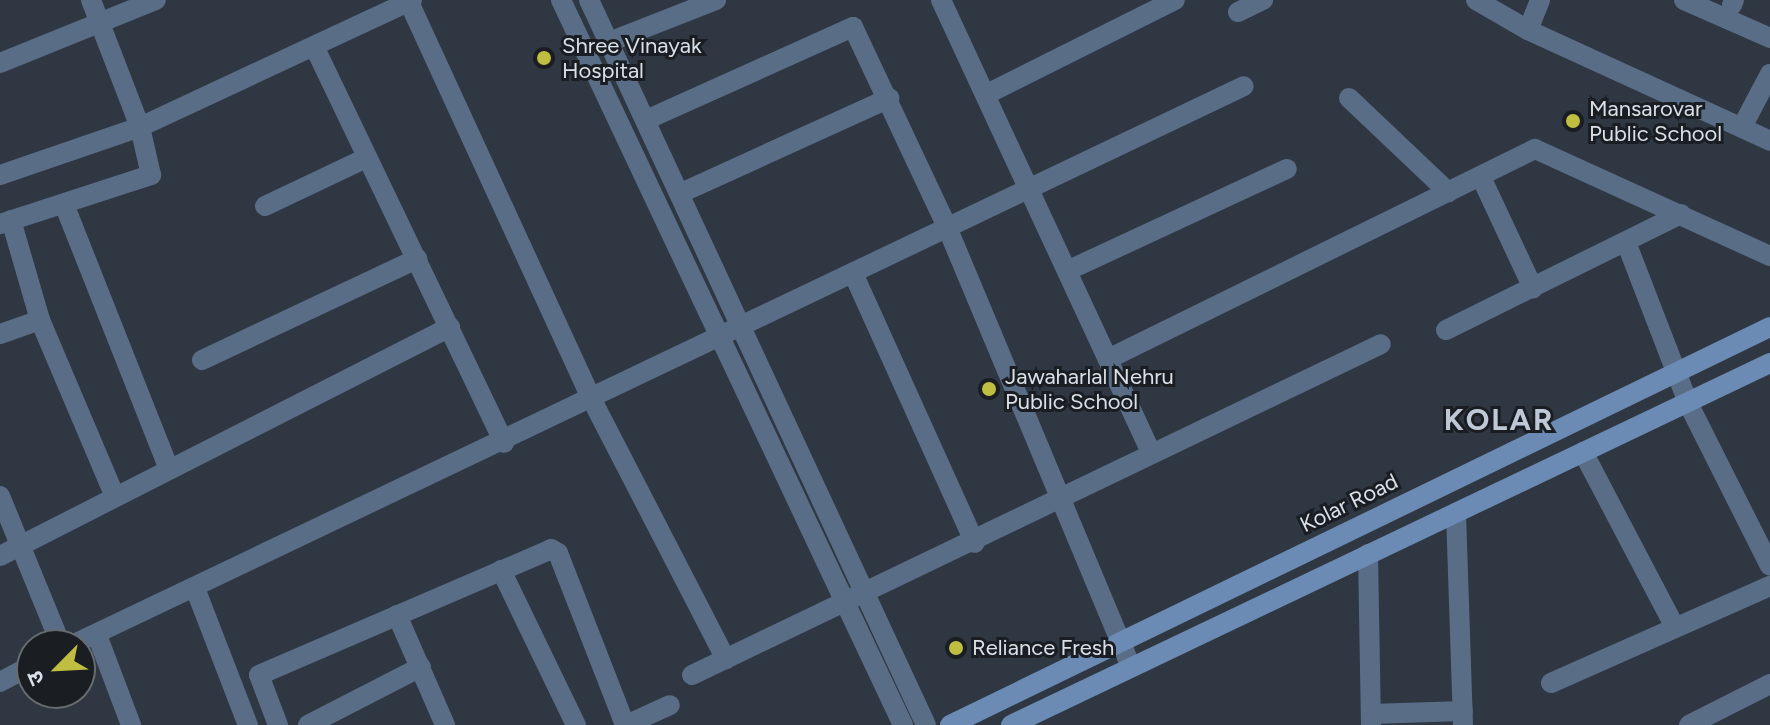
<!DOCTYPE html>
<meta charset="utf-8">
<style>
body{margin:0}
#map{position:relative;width:1770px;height:725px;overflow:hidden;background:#2e3742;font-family:Figtree,"Noto Sans Devanagari",sans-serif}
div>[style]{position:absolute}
.minor>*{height:20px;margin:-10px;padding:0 10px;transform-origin:10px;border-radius:10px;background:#596d87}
.tertiary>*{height:20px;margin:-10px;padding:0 10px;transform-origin:10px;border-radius:10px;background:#596d87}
.secondary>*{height:20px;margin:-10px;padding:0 10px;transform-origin:10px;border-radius:10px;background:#6b8bb4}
.dots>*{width:22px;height:22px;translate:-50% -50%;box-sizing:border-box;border:4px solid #1a1e23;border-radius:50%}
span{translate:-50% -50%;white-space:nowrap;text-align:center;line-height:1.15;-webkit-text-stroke:6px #1a1e23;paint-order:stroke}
.poi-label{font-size:22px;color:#dae0e7}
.left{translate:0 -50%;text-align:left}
.street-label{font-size:22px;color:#dae0e7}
.district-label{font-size:30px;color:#bec8d6;font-weight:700;letter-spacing:2px}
.north{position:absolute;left:16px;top:629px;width:80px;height:80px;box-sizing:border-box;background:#1a1e23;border:2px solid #676c71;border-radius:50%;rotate:246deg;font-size:22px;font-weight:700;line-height:32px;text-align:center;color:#dae0e7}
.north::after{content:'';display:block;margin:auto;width:28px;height:36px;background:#bfbe41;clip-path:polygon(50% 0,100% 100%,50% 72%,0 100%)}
</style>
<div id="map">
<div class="minor">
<div style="left:408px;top:0;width:438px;rotate:65.3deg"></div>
<div style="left:591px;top:398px;width:294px;rotate:62.7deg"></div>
<div style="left:941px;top:0;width:499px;rotate:65.1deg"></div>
<div style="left:1476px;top:0;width:60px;rotate:30deg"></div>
<div style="left:1528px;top:30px;width:266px;rotate:24.6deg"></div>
<div style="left:1684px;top:0;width:94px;rotate:23.8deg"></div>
<div style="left:1732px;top:5px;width:5px;rotate:-68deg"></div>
<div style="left:1238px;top:12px;width:28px;rotate:-26deg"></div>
<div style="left:1528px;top:30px;width:32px;rotate:-68deg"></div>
<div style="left:609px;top:42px;width:115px;rotate:-21.4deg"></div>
<div style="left:314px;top:46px;width:440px;rotate:64.4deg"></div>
<div style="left:0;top:63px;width:168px;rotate:-22deg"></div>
<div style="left:987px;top:94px;width:210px;rotate:-26.6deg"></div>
<div style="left:1349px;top:98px;width:137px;rotate:43.5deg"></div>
<div style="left:646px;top:120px;width:227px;rotate:-24.2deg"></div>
<div style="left:853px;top:27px;width:221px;rotate:64.8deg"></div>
<div style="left:947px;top:227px;width:477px;rotate:67.3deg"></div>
<div style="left:1742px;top:127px;width:60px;rotate:-62.2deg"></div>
<div style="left:0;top:175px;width:148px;rotate:-18.9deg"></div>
<div style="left:140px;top:127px;width:300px;rotate:-25deg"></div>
<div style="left:1481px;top:177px;width:123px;rotate:64.9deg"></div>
<div style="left:681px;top:193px;width:229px;rotate:-24.5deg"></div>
<div style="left:64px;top:204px;width:285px;rotate:68.4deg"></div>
<div style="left:265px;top:206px;width:112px;rotate:-25.4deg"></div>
<div style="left:11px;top:220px;width:104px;rotate:73.8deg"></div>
<div style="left:40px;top:320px;width:189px;rotate:67deg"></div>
<div style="left:0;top:224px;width:159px;rotate:-18deg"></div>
<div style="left:151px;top:175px;width:49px;rotate:-102.9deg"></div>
<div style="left:140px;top:127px;width:136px;rotate:-111.1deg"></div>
<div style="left:1626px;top:242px;width:173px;rotate:68.9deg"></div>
<div style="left:1688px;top:403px;width:182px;rotate:63.3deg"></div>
<div style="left:1069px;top:270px;width:240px;rotate:-24.9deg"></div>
<div style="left:853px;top:273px;width:296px;rotate:65.7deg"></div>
<div style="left:1446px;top:330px;width:262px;rotate:-26.3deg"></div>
<div style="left:0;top:334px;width:42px;rotate:-19.3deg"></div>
<div style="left:1108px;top:359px;width:476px;rotate:-26.2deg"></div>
<div style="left:1535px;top:149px;width:258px;rotate:24.5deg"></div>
<div style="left:202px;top:360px;width:238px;rotate:-25.2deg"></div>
<div style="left:1583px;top:452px;width:198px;rotate:62.3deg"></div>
<div style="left:0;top:496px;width:161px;rotate:67.7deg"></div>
<div style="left:1456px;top:513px;width:212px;rotate:88.1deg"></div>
<div style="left:1368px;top:554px;width:171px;rotate:89deg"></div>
<div style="left:0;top:556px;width:505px;rotate:-26.97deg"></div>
<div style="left:501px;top:570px;width:172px;rotate:64.2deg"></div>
<div style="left:195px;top:588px;width:147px;rotate:68.9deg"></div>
<div style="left:397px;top:615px;width:120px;rotate:66.4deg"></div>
<div style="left:97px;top:635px;width:96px;rotate:69.3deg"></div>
<div style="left:72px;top:645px;width:1298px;rotate:-25.5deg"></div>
<div style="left:692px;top:675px;width:764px;rotate:-25.66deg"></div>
<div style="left:0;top:682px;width:36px;rotate:-28deg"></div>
<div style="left:1551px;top:683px;width:240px;rotate:-23.9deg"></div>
<div style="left:1371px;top:714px;width:92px;rotate:-1.9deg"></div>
<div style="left:278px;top:725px;width:53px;rotate:-110.8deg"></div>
<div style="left:259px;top:675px;width:318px;rotate:-23.3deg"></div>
<div style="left:551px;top:549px;width:8px;rotate:30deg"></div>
<div style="left:558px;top:553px;width:185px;rotate:68.7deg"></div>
<div style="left:308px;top:725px;width:127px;rotate:-27.2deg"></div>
<div style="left:626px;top:725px;width:48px;rotate:-24.4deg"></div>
<div style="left:1689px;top:725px;width:91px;rotate:-26.8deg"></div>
</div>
<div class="tertiary">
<div style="left:561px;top:0;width:802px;rotate:64.75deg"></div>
<div style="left:589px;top:0;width:799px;rotate:65.07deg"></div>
</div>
<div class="secondary">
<div style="left:950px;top:725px;width:911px;rotate:-25.89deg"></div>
<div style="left:1011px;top:725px;width:841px;rotate:-25.5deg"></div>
</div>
<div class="dots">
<div style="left:544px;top:58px;background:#bfbe41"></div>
<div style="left:1573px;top:121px;background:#bfbe41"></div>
<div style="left:989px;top:389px;background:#bfbe41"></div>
<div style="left:956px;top:648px;background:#bfbe41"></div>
</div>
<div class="poi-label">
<span class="left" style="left:562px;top:58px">Shree Vinayak<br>Hospital</span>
<span class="left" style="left:1589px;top:121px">Mansarovar<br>Public School</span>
<span class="left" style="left:1005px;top:389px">Jawaharlal Nehru<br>Public School</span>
<span class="left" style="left:972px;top:648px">Reliance Fresh</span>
</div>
<div class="street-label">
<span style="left:1349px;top:503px;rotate:-26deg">Kolar Road</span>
</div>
<div class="district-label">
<span style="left:1499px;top:420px">KOLAR</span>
</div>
<div class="north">उ</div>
</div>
